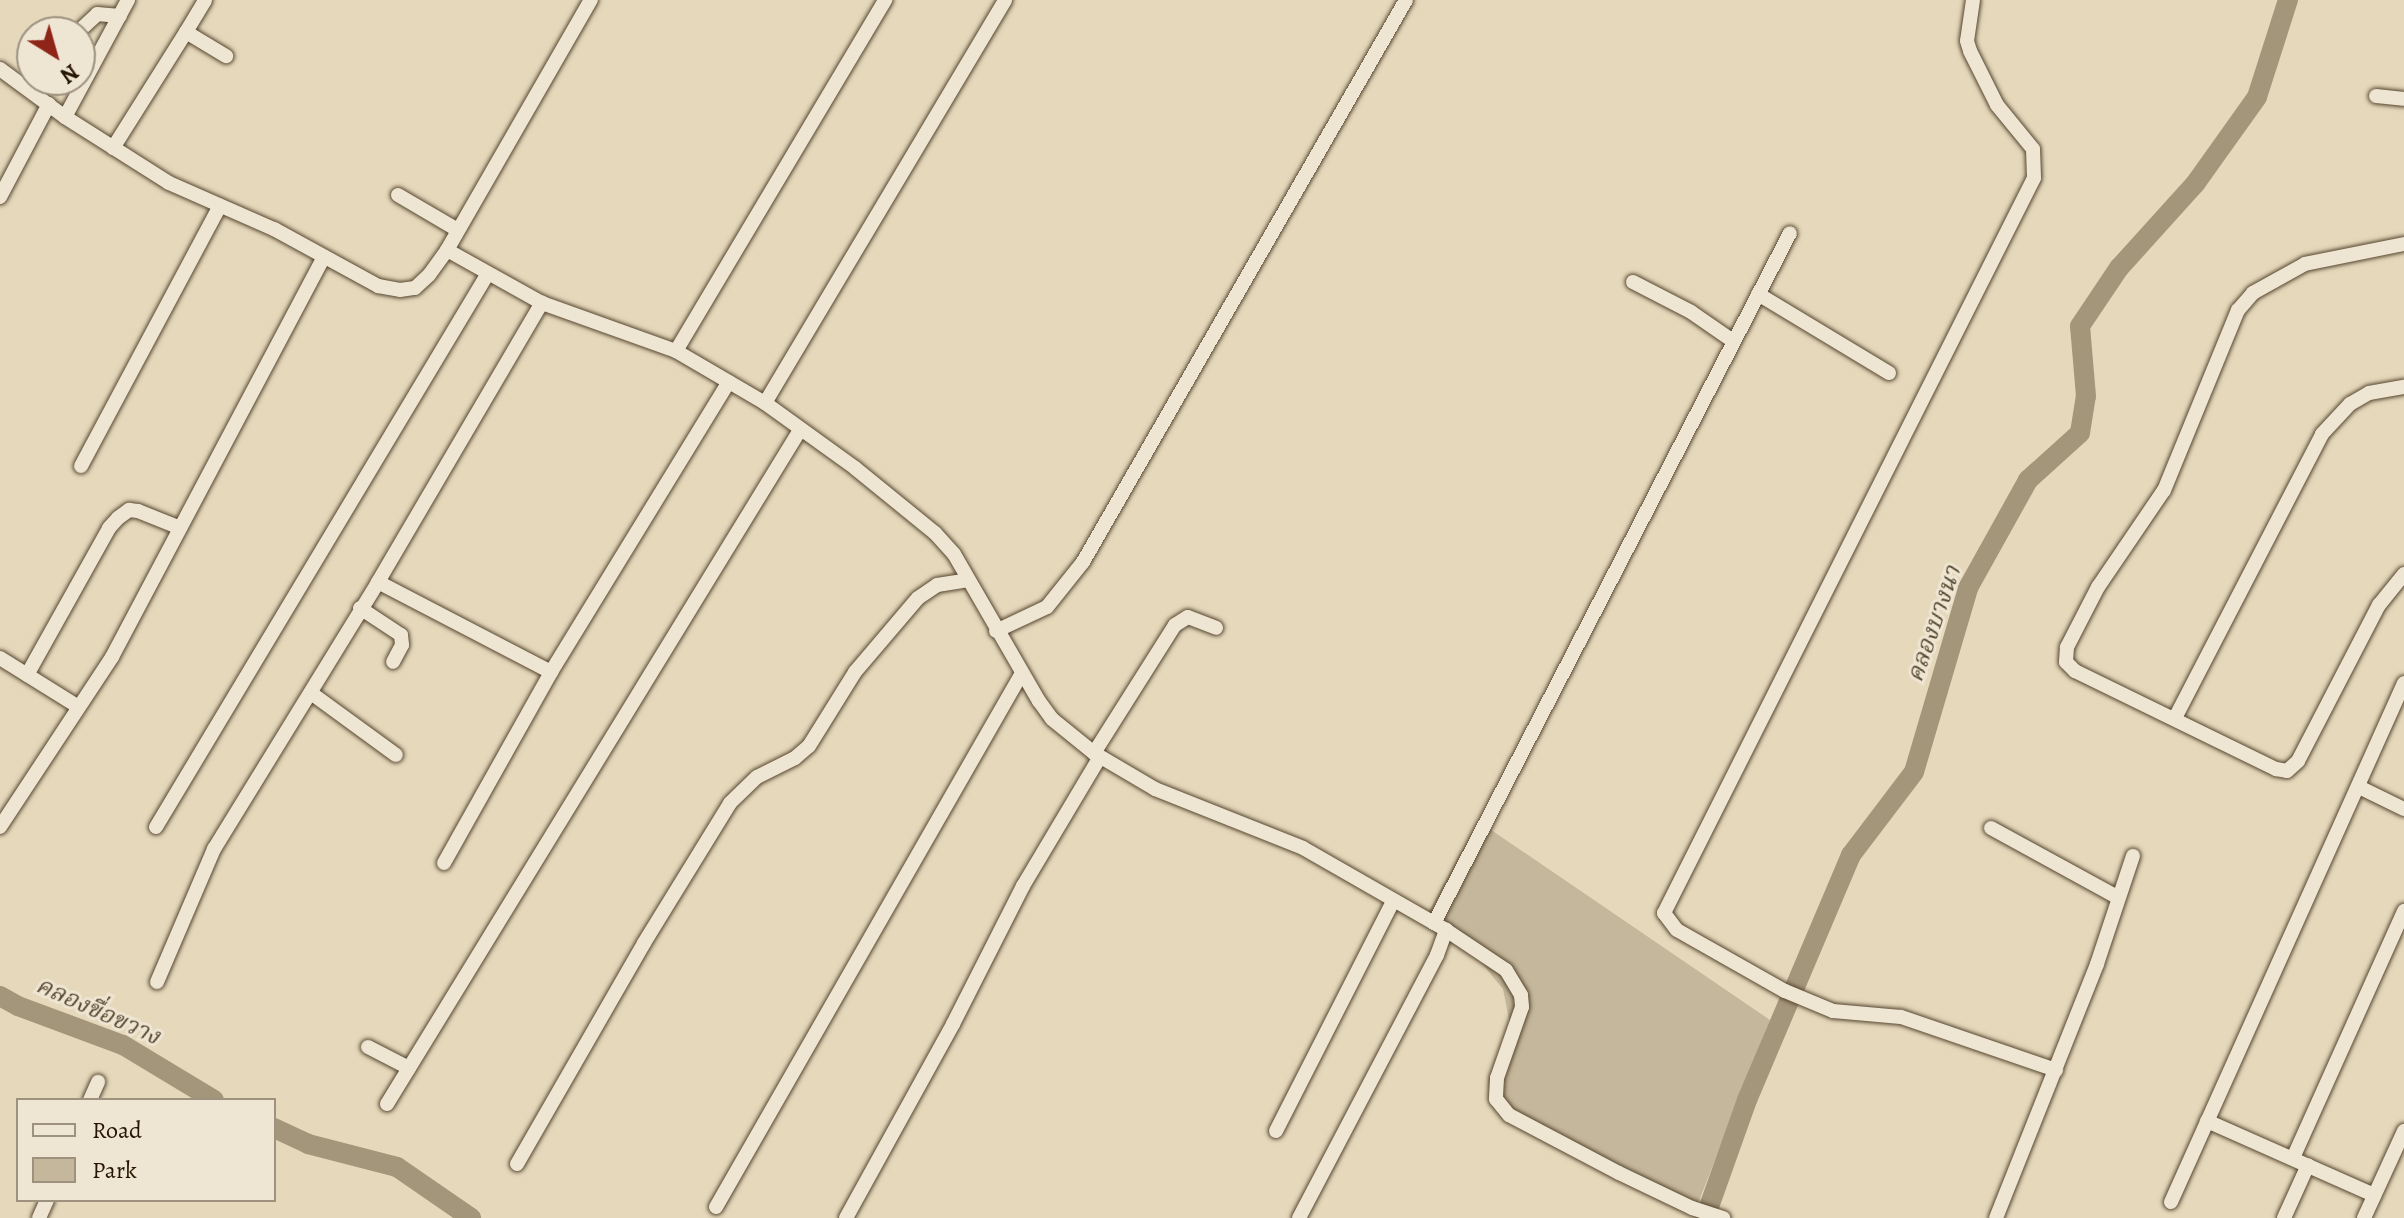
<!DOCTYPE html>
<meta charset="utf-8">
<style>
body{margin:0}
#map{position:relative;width:2404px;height:1218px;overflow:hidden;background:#e5d8bb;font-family:Alegreya,"Noto Serif Thai",serif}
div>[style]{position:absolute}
.green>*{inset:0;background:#c5b79b}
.canal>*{height:20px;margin:-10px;padding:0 10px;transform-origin:10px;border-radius:10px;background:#a4967b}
.roads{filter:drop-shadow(0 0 2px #56462f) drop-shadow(0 0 2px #56462f)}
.minor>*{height:14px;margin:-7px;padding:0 7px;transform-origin:7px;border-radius:7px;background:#eee6d3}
span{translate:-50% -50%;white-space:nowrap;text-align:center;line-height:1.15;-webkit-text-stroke:6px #eee6d3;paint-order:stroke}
.water-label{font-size:24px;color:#584931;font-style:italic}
.legend{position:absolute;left:16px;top:1098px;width:260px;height:104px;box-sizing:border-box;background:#eee6d3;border:2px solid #9e927f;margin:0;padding:10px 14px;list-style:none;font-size:24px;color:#261500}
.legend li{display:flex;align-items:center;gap:16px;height:40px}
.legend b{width:40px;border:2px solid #9e927f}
.north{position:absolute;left:16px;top:16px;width:80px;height:80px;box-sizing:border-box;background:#eee6d3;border:2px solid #9e927f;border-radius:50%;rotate:143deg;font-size:22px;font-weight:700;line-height:32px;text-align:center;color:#261500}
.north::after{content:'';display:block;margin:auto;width:28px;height:36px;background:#8f2418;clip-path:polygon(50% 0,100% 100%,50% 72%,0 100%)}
</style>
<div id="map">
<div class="green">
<div style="clip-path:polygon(1478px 821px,1770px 1020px,1695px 1211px,1504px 1119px,1490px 1102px,1488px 1080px,1510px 1024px,1503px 989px,1480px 961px,1422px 924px)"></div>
</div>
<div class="canal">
<div style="left:0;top:996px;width:21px;rotate:29deg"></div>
<div style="left:18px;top:1006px;width:112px;rotate:20.4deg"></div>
<div style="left:123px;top:1045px;width:106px;rotate:31.1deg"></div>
<div style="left:274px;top:1128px;width:38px;rotate:25deg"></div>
<div style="left:308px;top:1144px;width:92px;rotate:14.5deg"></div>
<div style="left:397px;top:1167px;width:90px;rotate:34.6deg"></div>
<div style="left:1705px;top:1218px;width:125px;rotate:-70.4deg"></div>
<div style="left:1747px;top:1100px;width:266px;rotate:-67deg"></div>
<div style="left:1851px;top:855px;width:104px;rotate:-52.8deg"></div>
<div style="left:1914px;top:772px;width:192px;rotate:-73.6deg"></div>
<div style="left:1968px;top:588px;width:124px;rotate:-60.9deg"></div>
<div style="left:2028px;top:480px;width:70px;rotate:-42.1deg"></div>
<div style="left:2080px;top:433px;width:37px;rotate:-81deg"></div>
<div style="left:2086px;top:396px;width:70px;rotate:-94.9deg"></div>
<div style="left:2080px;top:326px;width:70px;rotate:-56.1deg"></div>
<div style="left:2119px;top:268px;width:113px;rotate:-47.9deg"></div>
<div style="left:2195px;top:184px;width:107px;rotate:-54.5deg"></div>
<div style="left:2257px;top:97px;width:102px;rotate:-72.3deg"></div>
</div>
<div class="roads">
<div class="minor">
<div style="left:1973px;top:0;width:41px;rotate:98.3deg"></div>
<div style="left:1967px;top:41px;width:10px;rotate:73deg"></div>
<div style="left:1970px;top:51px;width:60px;rotate:63.4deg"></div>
<div style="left:1997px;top:105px;width:57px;rotate:50.7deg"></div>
<div style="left:2033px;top:149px;width:29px;rotate:88deg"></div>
<div style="left:2034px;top:178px;width:823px;rotate:116.72deg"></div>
<div style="left:1664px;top:913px;width:21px;rotate:53deg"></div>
<div style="left:1677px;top:930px;width:124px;rotate:29.5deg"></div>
<div style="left:1785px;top:991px;width:52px;rotate:22.6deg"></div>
<div style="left:1833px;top:1011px;width:68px;rotate:5deg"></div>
<div style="left:1901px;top:1017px;width:164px;rotate:18.9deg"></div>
<div style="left:78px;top:32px;width:26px;rotate:-43deg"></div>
<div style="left:97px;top:14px;width:23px;rotate:5deg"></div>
<div style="left:186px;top:32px;width:37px;rotate:-59deg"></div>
<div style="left:0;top:69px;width:81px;rotate:36.4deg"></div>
<div style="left:65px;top:117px;width:123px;rotate:32.4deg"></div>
<div style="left:169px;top:183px;width:115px;rotate:23.7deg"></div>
<div style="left:274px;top:229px;width:119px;rotate:28.7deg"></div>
<div style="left:378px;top:286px;width:22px;rotate:10deg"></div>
<div style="left:400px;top:290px;width:15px;rotate:-8deg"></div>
<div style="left:415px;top:288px;width:19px;rotate:-43deg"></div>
<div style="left:429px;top:275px;width:31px;rotate:-54deg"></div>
<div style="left:447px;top:250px;width:289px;rotate:-60.1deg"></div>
<div style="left:37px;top:95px;width:18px;rotate:-56deg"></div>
<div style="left:2376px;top:96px;width:28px;rotate:6deg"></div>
<div style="left:65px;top:117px;width:133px;rotate:-61.7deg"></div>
<div style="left:113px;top:148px;width:137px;rotate:-57.8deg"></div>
<div style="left:186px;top:32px;width:47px;rotate:31deg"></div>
<div style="left:398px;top:195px;width:67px;rotate:30.4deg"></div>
<div style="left:0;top:197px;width:105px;rotate:-62.2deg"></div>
<div style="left:2404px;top:244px;width:101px;rotate:168.6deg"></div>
<div style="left:2305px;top:264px;width:60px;rotate:150.9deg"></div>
<div style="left:2253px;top:293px;width:23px;rotate:131deg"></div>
<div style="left:2238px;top:310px;width:195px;rotate:112.3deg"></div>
<div style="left:2164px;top:490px;width:117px;rotate:124.2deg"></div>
<div style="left:2098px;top:587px;width:68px;rotate:117.3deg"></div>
<div style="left:2067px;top:647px;width:15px;rotate:94deg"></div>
<div style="left:2066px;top:662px;width:13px;rotate:45deg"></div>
<div style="left:2075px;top:671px;width:224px;rotate:26deg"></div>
<div style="left:2276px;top:769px;width:11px;rotate:10deg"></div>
<div style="left:2287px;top:771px;width:15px;rotate:-42deg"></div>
<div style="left:2298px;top:761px;width:176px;rotate:-62.6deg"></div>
<div style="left:2379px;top:605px;width:40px;rotate:-51deg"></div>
<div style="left:447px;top:250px;width:109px;rotate:29.2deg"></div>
<div style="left:542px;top:303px;width:142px;rotate:19.7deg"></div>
<div style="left:676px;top:351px;width:103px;rotate:30.3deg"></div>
<div style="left:765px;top:403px;width:111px;rotate:35.8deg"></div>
<div style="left:855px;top:468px;width:103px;rotate:39.1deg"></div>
<div style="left:935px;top:533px;width:28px;rotate:48deg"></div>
<div style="left:954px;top:554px;width:170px;rotate:60deg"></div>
<div style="left:1039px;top:701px;width:22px;rotate:54deg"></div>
<div style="left:1052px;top:719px;width:54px;rotate:39deg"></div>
<div style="left:1094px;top:753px;width:71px;rotate:30.5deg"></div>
<div style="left:1155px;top:789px;width:159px;rotate:21.7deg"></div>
<div style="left:1303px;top:848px;width:165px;rotate:29.8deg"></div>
<div style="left:1446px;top:930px;width:72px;rotate:33.7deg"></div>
<div style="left:1506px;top:970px;width:29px;rotate:59deg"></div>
<div style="left:1521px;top:995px;width:12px;rotate:85deg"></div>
<div style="left:1522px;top:1007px;width:75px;rotate:109.4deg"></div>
<div style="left:1497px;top:1078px;width:21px;rotate:93deg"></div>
<div style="left:1496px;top:1099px;width:21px;rotate:51deg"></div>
<div style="left:1509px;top:1115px;width:124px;rotate:27.8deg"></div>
<div style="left:1619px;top:1173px;width:81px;rotate:25.6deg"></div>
<div style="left:1692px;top:1208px;width:33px;rotate:18deg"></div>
<div style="left:1633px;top:282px;width:65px;rotate:27.3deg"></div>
<div style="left:1691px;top:312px;width:51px;rotate:34.6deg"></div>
<div style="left:1758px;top:294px;width:153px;rotate:31.1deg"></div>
<div style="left:676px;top:351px;width:409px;rotate:-59.2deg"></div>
<div style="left:765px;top:403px;width:469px;rotate:-59.2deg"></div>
<div style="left:81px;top:466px;width:295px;rotate:-61.9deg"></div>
<div style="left:378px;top:582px;width:195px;rotate:27.5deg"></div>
<div style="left:360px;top:608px;width:49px;rotate:33.4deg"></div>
<div style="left:401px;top:635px;width:10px;rotate:84deg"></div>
<div style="left:402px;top:645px;width:19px;rotate:118deg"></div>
<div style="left:996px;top:631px;width:56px;rotate:-25.2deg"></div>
<div style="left:1047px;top:607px;width:58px;rotate:-51.3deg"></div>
<div style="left:1083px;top:562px;width:648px;rotate:-60.11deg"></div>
<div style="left:0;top:658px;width:91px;rotate:31.9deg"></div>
<div style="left:27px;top:675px;width:168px;rotate:-60.8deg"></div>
<div style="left:109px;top:528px;width:13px;rotate:-48deg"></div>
<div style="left:118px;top:518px;width:14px;rotate:-36deg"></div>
<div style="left:129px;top:510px;width:9px;rotate:6deg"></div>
<div style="left:138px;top:511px;width:45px;rotate:22deg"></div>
<div style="left:311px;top:693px;width:105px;rotate:36.1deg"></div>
<div style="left:2175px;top:718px;width:320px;rotate:-62.6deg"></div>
<div style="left:2322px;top:434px;width:41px;rotate:-47deg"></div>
<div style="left:2350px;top:404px;width:22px;rotate:-30deg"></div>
<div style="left:2369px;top:393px;width:36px;rotate:-10deg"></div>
<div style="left:1094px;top:753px;width:151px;rotate:-57.7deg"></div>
<div style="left:1175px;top:625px;width:15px;rotate:-32deg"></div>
<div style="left:1188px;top:617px;width:30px;rotate:21deg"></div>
<div style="left:2359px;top:787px;width:50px;rotate:26.1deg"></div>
<div style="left:0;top:827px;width:204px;rotate:-56.6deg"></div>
<div style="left:112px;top:657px;width:453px;rotate:-62.1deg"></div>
<div style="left:156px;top:827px;width:644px;rotate:-59.05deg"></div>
<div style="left:1991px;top:828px;width:144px;rotate:28.7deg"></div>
<div style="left:444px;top:863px;width:219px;rotate:-60.7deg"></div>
<div style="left:551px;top:672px;width:340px;rotate:-58.5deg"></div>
<div style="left:1434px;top:923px;width:776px;rotate:-62.71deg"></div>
<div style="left:157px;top:982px;width:145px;rotate:-66.8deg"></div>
<div style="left:214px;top:849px;width:313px;rotate:-58.4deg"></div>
<div style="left:378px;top:582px;width:324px;rotate:-59.6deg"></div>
<div style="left:368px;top:1047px;width:46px;rotate:27.1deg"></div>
<div style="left:90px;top:1100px;width:20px;rotate:-66deg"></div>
<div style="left:387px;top:1104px;width:790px;rotate:-58.5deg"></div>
<div style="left:2207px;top:1121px;width:183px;rotate:23.9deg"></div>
<div style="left:1276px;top:1131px;width:258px;rotate:-63deg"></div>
<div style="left:2293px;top:1158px;width:271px;rotate:-65.8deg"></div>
<div style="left:517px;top:1164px;width:255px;rotate:-60.1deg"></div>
<div style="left:644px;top:943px;width:164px;rotate:-58.4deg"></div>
<div style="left:730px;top:803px;width:37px;rotate:-44deg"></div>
<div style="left:757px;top:777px;width:42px;rotate:-26.6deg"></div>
<div style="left:795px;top:758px;width:18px;rotate:-41deg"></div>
<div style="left:809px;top:746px;width:87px;rotate:-58.1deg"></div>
<div style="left:855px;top:672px;width:97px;rotate:-49.6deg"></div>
<div style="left:918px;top:598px;width:23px;rotate:-34deg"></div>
<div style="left:937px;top:585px;width:32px;rotate:-9deg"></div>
<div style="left:2171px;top:1202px;width:569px;rotate:-65.82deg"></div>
<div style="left:716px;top:1207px;width:615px;rotate:-60.19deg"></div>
<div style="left:39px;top:1218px;width:20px;rotate:-66deg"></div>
<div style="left:846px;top:1218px;width:222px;rotate:-61.1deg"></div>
<div style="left:953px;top:1024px;width:155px;rotate:-63.1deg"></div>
<div style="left:1023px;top:886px;width:150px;rotate:-59.2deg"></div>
<div style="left:1299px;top:1218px;width:297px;rotate:-62.3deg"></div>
<div style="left:1437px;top:955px;width:27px;rotate:-70deg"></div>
<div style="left:1996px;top:1218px;width:273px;rotate:-68.3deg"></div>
<div style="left:2097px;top:964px;width:114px;rotate:-71.6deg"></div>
<div style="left:2284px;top:1218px;width:58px;rotate:-65.6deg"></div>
<div style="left:2364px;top:1218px;width:96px;rotate:-65.3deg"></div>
</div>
</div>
<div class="water-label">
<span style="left:1934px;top:624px;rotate:-71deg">คลองบางนา</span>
<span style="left:98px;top:1011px;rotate:24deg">คลองขื่อขวาง</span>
</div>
<ul class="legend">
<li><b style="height:10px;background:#eee6d3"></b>Road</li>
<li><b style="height:22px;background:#c5b79b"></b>Park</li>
</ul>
<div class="north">N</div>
</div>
